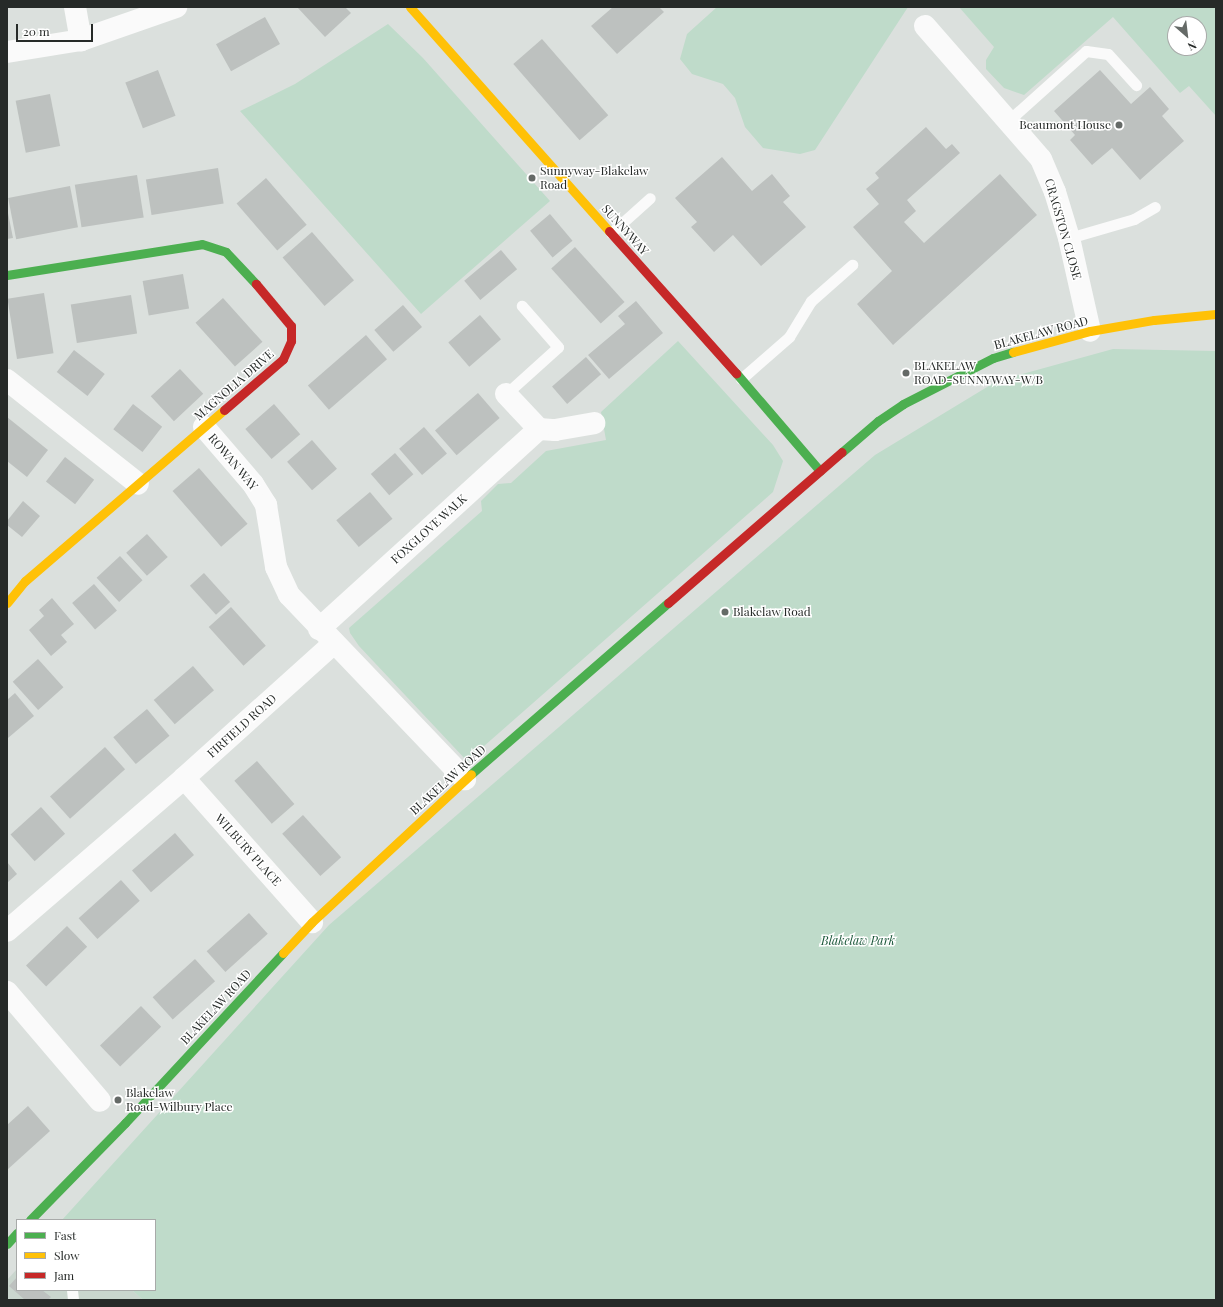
<!DOCTYPE html>
<style>
body{margin:0}
#map{position:relative;width:1223px;height:1307px;overflow:hidden;background:#dbe0dd;font-family:"Playfair Display",serif}
div>[style]{position:absolute}
.built>*{inset:0;background:#cad6ce}
.green>*{inset:0;background:#bfdbca}
.building>*{inset:0;background:#bdc1bf;transform-origin:0 0}
.lane>*{height:11px;margin:-5.5px;padding:0 5.5px;transform-origin:5.5px;border-radius:5.5px;background:#fafafa}
.street>*{height:22px;margin:-11px;padding:0 11px;transform-origin:11px;border-radius:11px;background:#fafafa}
.fast>*{height:9px;margin:-4.5px;padding:0 4.5px;transform-origin:4.5px;border-radius:4.5px;background:#4caf50}
.slow>*{height:9px;margin:-4.5px;padding:0 4.5px;transform-origin:4.5px;border-radius:4.5px;background:#ffc107}
.jam>*{height:9px;margin:-4.5px;padding:0 4.5px;transform-origin:4.5px;border-radius:4.5px;background:#c62828}
.dots>*{width:11px;height:11px;translate:-50% -50%;box-sizing:border-box;border:2px solid #fff;border-radius:50%}
span{translate:-50% -50%;white-space:nowrap;text-align:center;line-height:1.15;-webkit-text-stroke:3px #fff;paint-order:stroke}
.poi-label{font-size:12px;color:#262a28}
.right{translate:-100% -50%;text-align:right}
.left{translate:0 -50%;text-align:left}
.street-label{font-size:12px;color:#262a28}
.park-label{font-size:12px;color:#195638;font-style:italic}
.frame{position:absolute;inset:0;border:8px solid #262a28;pointer-events:none}
.legend{position:absolute;left:16px;top:1219px;width:140px;height:72px;box-sizing:border-box;background:#fff;border:1px solid #a8aaa9;margin:0;padding:5px 7px;list-style:none;font-size:12px;color:#262a28}
.legend li{display:flex;align-items:center;gap:8px;height:20px}
.legend b{width:20px;border:1px solid #a8aaa9}
.north{position:absolute;left:1167px;top:16px;width:40px;height:40px;box-sizing:border-box;background:#fff;border:1px solid #a8aaa9;border-radius:50%;rotate:152deg;font-size:11px;font-weight:700;line-height:16px;text-align:center;color:#262a28}
.north::after{content:'';display:block;margin:auto;width:14px;height:18px;background:#656a67;clip-path:polygon(50% 0,100% 100%,50% 72%,0 100%)}
.scale{position:absolute;left:16px;top:24px;width:77px;height:18px;box-sizing:border-box;border:2px solid #262a28;border-top:0;padding-left:5px;font-size:12px;line-height:14px;white-space:nowrap;color:#262a28;-webkit-text-stroke:3px #fff;paint-order:stroke}
</style>
<div id="map">
<div class="built">
<div style="clip-path:polygon(17px 1269px,17px 1290px,132px 1290px,143px 1300px,7px 1300px,7px 1280px)"></div>
</div>
<div class="green">
<div style="clip-path:polygon(717px 7px,908px 7px,815px 150px,800px 154px,763px 148px,745px 127px,735px 98px,723px 84px,692px 74px,680px 59px,687px 34px)"></div>
<div style="clip-path:polygon(evenodd,959px 7px,1216px 7px,1216px 116px,1189px 86px,1180px 93px,1113px 17px,1024px 95px,1004px 88px,986px 69px,986px 60px,994px 47px,959px 7px,1175px 24px,1199px 24px,1199px 48px,1175px 48px,1175px 24px)"></div>
<div style="clip-path:polygon(388px 24px,423px 58px,550px 201px,421px 314px,240px 111px,295px 84px)"></div>
<div style="clip-path:polygon(678px 341px,773px 445px,783px 461px,773px 492px,467px 761px,359px 646px,350px 633px,349px 628px,482px 511px,481px 501px,498px 484px,511px 483px,546px 451px,606px 440px,601px 412px)"></div>
<div style="clip-path:polygon(1113px 349px,1216px 351px,1216px 1300px,143px 1300px,132px 1290px,155px 1290px,155px 1220px,62px 1220px,329px 925px,875px 455px,997px 381px)"></div>
</div>
<div class="building">
<div style="clip-path:polygon(297px 7px,345px 7px,351px 13px,325px 37px)"></div>
<div style="clip-path:polygon(613px 7px,659px 7px,664px 12px,617px 54px,591px 26px)"></div>
<div style="left:265px;top:17px;width:31px;height:56px;rotate:61deg"></div>
<div style="left:542px;top:39px;width:101px;height:38px;rotate:49deg"></div>
<div style="left:158px;top:70px;width:49px;height:35px;rotate:69deg"></div>
<div style="clip-path:polygon(1100px 70px,1131px 104px,1150px 87px,1169px 109px,1162px 116px,1184px 141px,1140px 180px,1112px 148px,1092px 165px,1070px 140px,1075px 135px,1054px 111px)"></div>
<div style="left:50px;top:94px;width:53px;height:35px;rotate:79deg"></div>
<div style="clip-path:polygon(926px 127px,946px 149px,952px 144px,960px 153px,907px 200px,916px 211px,904px 222px,924px 243px,1000px 174px,1037px 215px,893px 345px,857px 304px,892px 271px,853px 227px,879px 204px,866px 189px,879px 178px,875px 173px)"></div>
<div style="clip-path:polygon(722px 157px,752px 191px,772px 174px,790px 196px,783px 202px,806px 227px,761px 266px,733px 235px,714px 252px,691px 227px,697px 222px,675px 198px)"></div>
<div style="left:218px;top:168px;width:36px;height:73px;rotate:81deg"></div>
<div style="left:137px;top:175px;width:43px;height:63px;rotate:81deg"></div>
<div style="left:266px;top:178px;width:62px;height:39px;rotate:49deg"></div>
<div style="left:70px;top:186px;width:42px;height:63px;rotate:79deg"></div>
<div style="clip-path:polygon(7px 208px,13px 238px,7px 239px)"></div>
<div style="left:550px;top:214px;width:35px;height:26px;rotate:50deg"></div>
<div style="left:312px;top:232px;width:64px;height:39px;rotate:49deg"></div>
<div style="left:575px;top:247px;width:74px;height:32px;rotate:48deg"></div>
<div style="left:501px;top:250px;width:25px;height:48px;rotate:50deg"></div>
<div style="left:183px;top:274px;width:35px;height:41px;rotate:80deg"></div>
<div style="left:44px;top:293px;width:61px;height:37px;rotate:81deg"></div>
<div style="left:131px;top:295px;width:39px;height:61px;rotate:81deg"></div>
<div style="left:223px;top:298px;width:59px;height:37px;rotate:48deg"></div>
<div style="clip-path:polygon(636px 301px,663px 333px,609px 379px,588px 355px,625px 324px,618px 316px)"></div>
<div style="left:403px;top:305px;width:29px;height:38px;rotate:49deg"></div>
<div style="left:480px;top:315px;width:32px;height:42px;rotate:49deg"></div>
<div style="left:366px;top:335px;width:32px;height:77px;rotate:49deg"></div>
<div style="left:74px;top:350px;width:39px;height:28px;rotate:38deg"></div>
<div style="left:586px;top:357px;width:23px;height:45px;rotate:49deg"></div>
<div style="left:180px;top:369px;width:34px;height:40px;rotate:47deg"></div>
<div style="left:478px;top:393px;width:33px;height:57px;rotate:49deg"></div>
<div style="left:133px;top:404px;width:37px;height:32px;rotate:38deg"></div>
<div style="left:274px;top:404px;width:40px;height:38px;rotate:49deg"></div>
<div style="clip-path:polygon(7px 417px,48px 450px,27px 477px,7px 461px)"></div>
<div style="left:424px;top:427px;width:35px;height:33px;rotate:49deg"></div>
<div style="left:312px;top:440px;width:38px;height:33px;rotate:49deg"></div>
<div style="left:395px;top:453px;width:28px;height:32px;rotate:49deg"></div>
<div style="left:65px;top:457px;width:37px;height:31px;rotate:38deg"></div>
<div style="left:199px;top:468px;width:74px;height:35px;rotate:49deg"></div>
<div style="left:370px;top:492px;width:35px;height:44px;rotate:50deg"></div>
<div style="clip-path:polygon(23px 501px,40px 516px,22px 537px,7px 525px,7px 521px)"></div>
<div style="left:147px;top:534px;width:31px;height:28px;rotate:48deg"></div>
<div style="left:120px;top:556px;width:33px;height:32px;rotate:47deg"></div>
<div style="left:204px;top:573px;width:39px;height:19px;rotate:48deg"></div>
<div style="left:94px;top:584px;width:35px;height:29px;rotate:49deg"></div>
<div style="clip-path:polygon(52px 598px,74px 624px,61px 635px,67px 642px,51px 656px,29px 630px,44px 616px,39px 610px)"></div>
<div style="left:231px;top:607px;width:52px;height:30px;rotate:48deg"></div>
<div style="left:38px;top:659px;width:38px;height:34px;rotate:48deg"></div>
<div style="left:193px;top:666px;width:32px;height:52px;rotate:49deg"></div>
<div style="clip-path:polygon(15px 693px,34px 716px,8px 738px,7px 700px)"></div>
<div style="left:147px;top:709px;width:35px;height:44px;rotate:50deg"></div>
<div style="left:105px;top:747px;width:30px;height:74px;rotate:48deg"></div>
<div style="left:257px;top:761px;width:57px;height:30px;rotate:49deg"></div>
<div style="left:41px;top:807px;width:36px;height:41px;rotate:48deg"></div>
<div style="left:303px;top:815px;width:57px;height:28px;rotate:48deg"></div>
<div style="left:175px;top:833px;width:29px;height:57px;rotate:49deg"></div>
<div style="clip-path:polygon(7px 862px,17px 874px,7px 883px)"></div>
<div style="left:121px;top:880px;width:28px;height:57px;rotate:48deg"></div>
<div style="left:249px;top:913px;width:28px;height:57px;rotate:48deg"></div>
<div style="left:67px;top:926px;width:29px;height:57px;rotate:46deg"></div>
<div style="left:195px;top:959px;width:30px;height:57px;rotate:48deg"></div>
<div style="left:141px;top:1006px;width:29px;height:57px;rotate:46deg"></div>
<div style="clip-path:polygon(28px 1106px,50px 1131px,7px 1170px,7px 1125px)"></div>
<div style="clip-path:polygon(17px 1277px,17px 1290px,42px 1290px,51px 1297px,48px 1300px,25px 1300px,9px 1286px)"></div>
</div>
<div class="lane">
<div style="left:1008px;top:121px;width:105px;rotate:-41.9deg"></div>
<div style="left:1086px;top:51px;width:22px;rotate:8deg"></div>
<div style="left:1108px;top:54px;width:42px;rotate:47.9deg"></div>
<div style="left:611px;top:233px;width:52px;rotate:-41.9deg"></div>
<div style="left:1069px;top:238px;width:68px;rotate:-16.3deg"></div>
<div style="left:1134px;top:219px;width:24px;rotate:-30deg"></div>
<div style="left:741px;top:379px;width:64px;rotate:-41.2deg"></div>
<div style="left:789px;top:337px;width:42px;rotate:-58.6deg"></div>
<div style="left:811px;top:301px;width:55px;rotate:-41.3deg"></div>
<div style="left:506px;top:394px;width:70px;rotate:-42.1deg"></div>
<div style="left:558px;top:347px;width:55px;rotate:-131.3deg"></div>
<div style="left:72px;top:1290px;width:10px;rotate:84deg"></div>
</div>
<div class="street">
<div style="left:75px;top:7px;width:34px;rotate:80deg"></div>
<div style="left:925px;top:26px;width:176px;rotate:48.9deg"></div>
<div style="left:1041px;top:159px;width:36px;rotate:67deg"></div>
<div style="left:1055px;top:192px;width:48px;rotate:73.1deg"></div>
<div style="left:1069px;top:238px;width:95px;rotate:77.3deg"></div>
<div style="left:7px;top:52px;width:75px;rotate:-9.2deg"></div>
<div style="left:81px;top:40px;width:101px;rotate:-19.2deg"></div>
<div style="left:7px;top:380px;width:167px;rotate:38.4deg"></div>
<div style="left:506px;top:394px;width:48px;rotate:46.7deg"></div>
<div style="left:539px;top:429px;width:16px;rotate:4deg"></div>
<div style="left:555px;top:430px;width:40px;rotate:-10deg"></div>
<div style="left:204px;top:427px;width:75px;rotate:49.3deg"></div>
<div style="left:253px;top:484px;width:25px;rotate:58deg"></div>
<div style="left:266px;top:505px;width:63px;rotate:80.8deg"></div>
<div style="left:276px;top:567px;width:31px;rotate:65deg"></div>
<div style="left:289px;top:595px;width:255px;rotate:46.3deg"></div>
<div style="left:319px;top:629px;width:297px;rotate:-42.3deg"></div>
<div style="left:184px;top:778px;width:193px;rotate:48.4deg"></div>
<div style="left:7px;top:931px;width:234px;rotate:-40.8deg"></div>
<div style="left:184px;top:778px;width:202px;rotate:-42deg"></div>
<div style="left:7px;top:992px;width:143px;rotate:49.5deg"></div>
</div>
<div class="fast">
<div style="left:7px;top:275px;width:197px;rotate:-9deg"></div>
<div style="left:202px;top:244px;width:25px;rotate:18deg"></div>
<div style="left:226px;top:252px;width:44px;rotate:46.8deg"></div>
<div style="left:736px;top:373px;width:129px;rotate:49.4deg"></div>
<div style="left:842px;top:452px;width:48px;rotate:-40.7deg"></div>
<div style="left:878px;top:421px;width:30px;rotate:-34deg"></div>
<div style="left:903px;top:404px;width:101px;rotate:-27.1deg"></div>
<div style="left:993px;top:358px;width:21px;rotate:-17deg"></div>
<div style="left:471px;top:774px;width:261px;rotate:-41deg"></div>
<div style="left:30px;top:1220px;width:136px;rotate:-45.6deg"></div>
<div style="left:125px;top:1123px;width:232px;rotate:-47.1deg"></div>
<div style="left:7px;top:1244px;width:15px;rotate:-48deg"></div>
</div>
<div class="slow">
<div style="left:410px;top:7px;width:300px;rotate:48.4deg"></div>
<div style="left:1013px;top:352px;width:80px;rotate:-15.3deg"></div>
<div style="left:1090px;top:331px;width:65px;rotate:-9.8deg"></div>
<div style="left:1154px;top:320px;width:62px;rotate:-5.5deg"></div>
<div style="left:7px;top:603px;width:28px;rotate:-51deg"></div>
<div style="left:25px;top:581px;width:262px;rotate:-40.7deg"></div>
<div style="left:283px;top:953px;width:42px;rotate:-46.9deg"></div>
<div style="left:312px;top:922px;width:217px;rotate:-42.9deg"></div>
</div>
<div class="jam">
<div style="left:609px;top:231px;width:191px;rotate:48.2deg"></div>
<div style="left:224px;top:410px;width:78px;rotate:-40.8deg"></div>
<div style="left:283px;top:359px;width:20px;rotate:-66deg"></div>
<div style="left:291px;top:341px;width:15px;rotate:-90deg"></div>
<div style="left:291px;top:326px;width:55px;rotate:-129.8deg"></div>
<div style="left:668px;top:603px;width:230px;rotate:-41deg"></div>
</div>
<div class="dots">
<div style="left:1119px;top:125px;background:#656a67"></div>
<div style="left:532px;top:178px;background:#656a67"></div>
<div style="left:906px;top:373px;background:#656a67"></div>
<div style="left:725px;top:612px;background:#656a67"></div>
<div style="left:118px;top:1100px;background:#656a67"></div>
</div>
<div class="poi-label">
<span class="right" style="left:1111px;top:125px">Beaumont House</span>
<span class="left" style="left:540px;top:178px">Sunnyway-Blakelaw<br>Road</span>
<span class="left" style="left:914px;top:373px">BLAKELAW<br>ROAD-SUNNYWAY-W/B</span>
<span class="left" style="left:733px;top:612px">Blakelaw Road</span>
<span class="left" style="left:126px;top:1100px">Blakelaw<br>Road-Wilbury Place</span>
</div>
<div class="street-label">
<span style="left:1063px;top:229px;rotate:74deg">CRAGSTON CLOSE</span>
<span style="left:625px;top:230px;rotate:48deg">SUNNYWAY</span>
<span style="left:1041px;top:333px;rotate:-15deg">BLAKELAW ROAD</span>
<span style="left:234px;top:385px;rotate:-41deg">MAGNOLIA DRIVE</span>
<span style="left:233px;top:462px;rotate:50deg">ROWAN WAY</span>
<span style="left:429px;top:529px;rotate:-42deg">FOXGLOVE WALK</span>
<span style="left:242px;top:726px;rotate:-42deg">FIRFIELD ROAD</span>
<span style="left:448px;top:780px;rotate:-42deg">BLAKELAW ROAD</span>
<span style="left:248px;top:850px;rotate:48deg">WILBURY PLACE</span>
<span style="left:216px;top:1007px;rotate:-47deg">BLAKELAW ROAD</span>
</div>
<div class="park-label">
<span style="left:858px;top:941px">Blakelaw Park</span>
</div>
<div class="frame"></div>
<ul class="legend">
<li><b style="height:5px;background:#4caf50"></b>Fast</li>
<li><b style="height:5px;background:#ffc107"></b>Slow</li>
<li><b style="height:5px;background:#c62828"></b>Jam</li>
</ul>
<div class="north">N</div>
<div class="scale">20 m</div>
</div>
